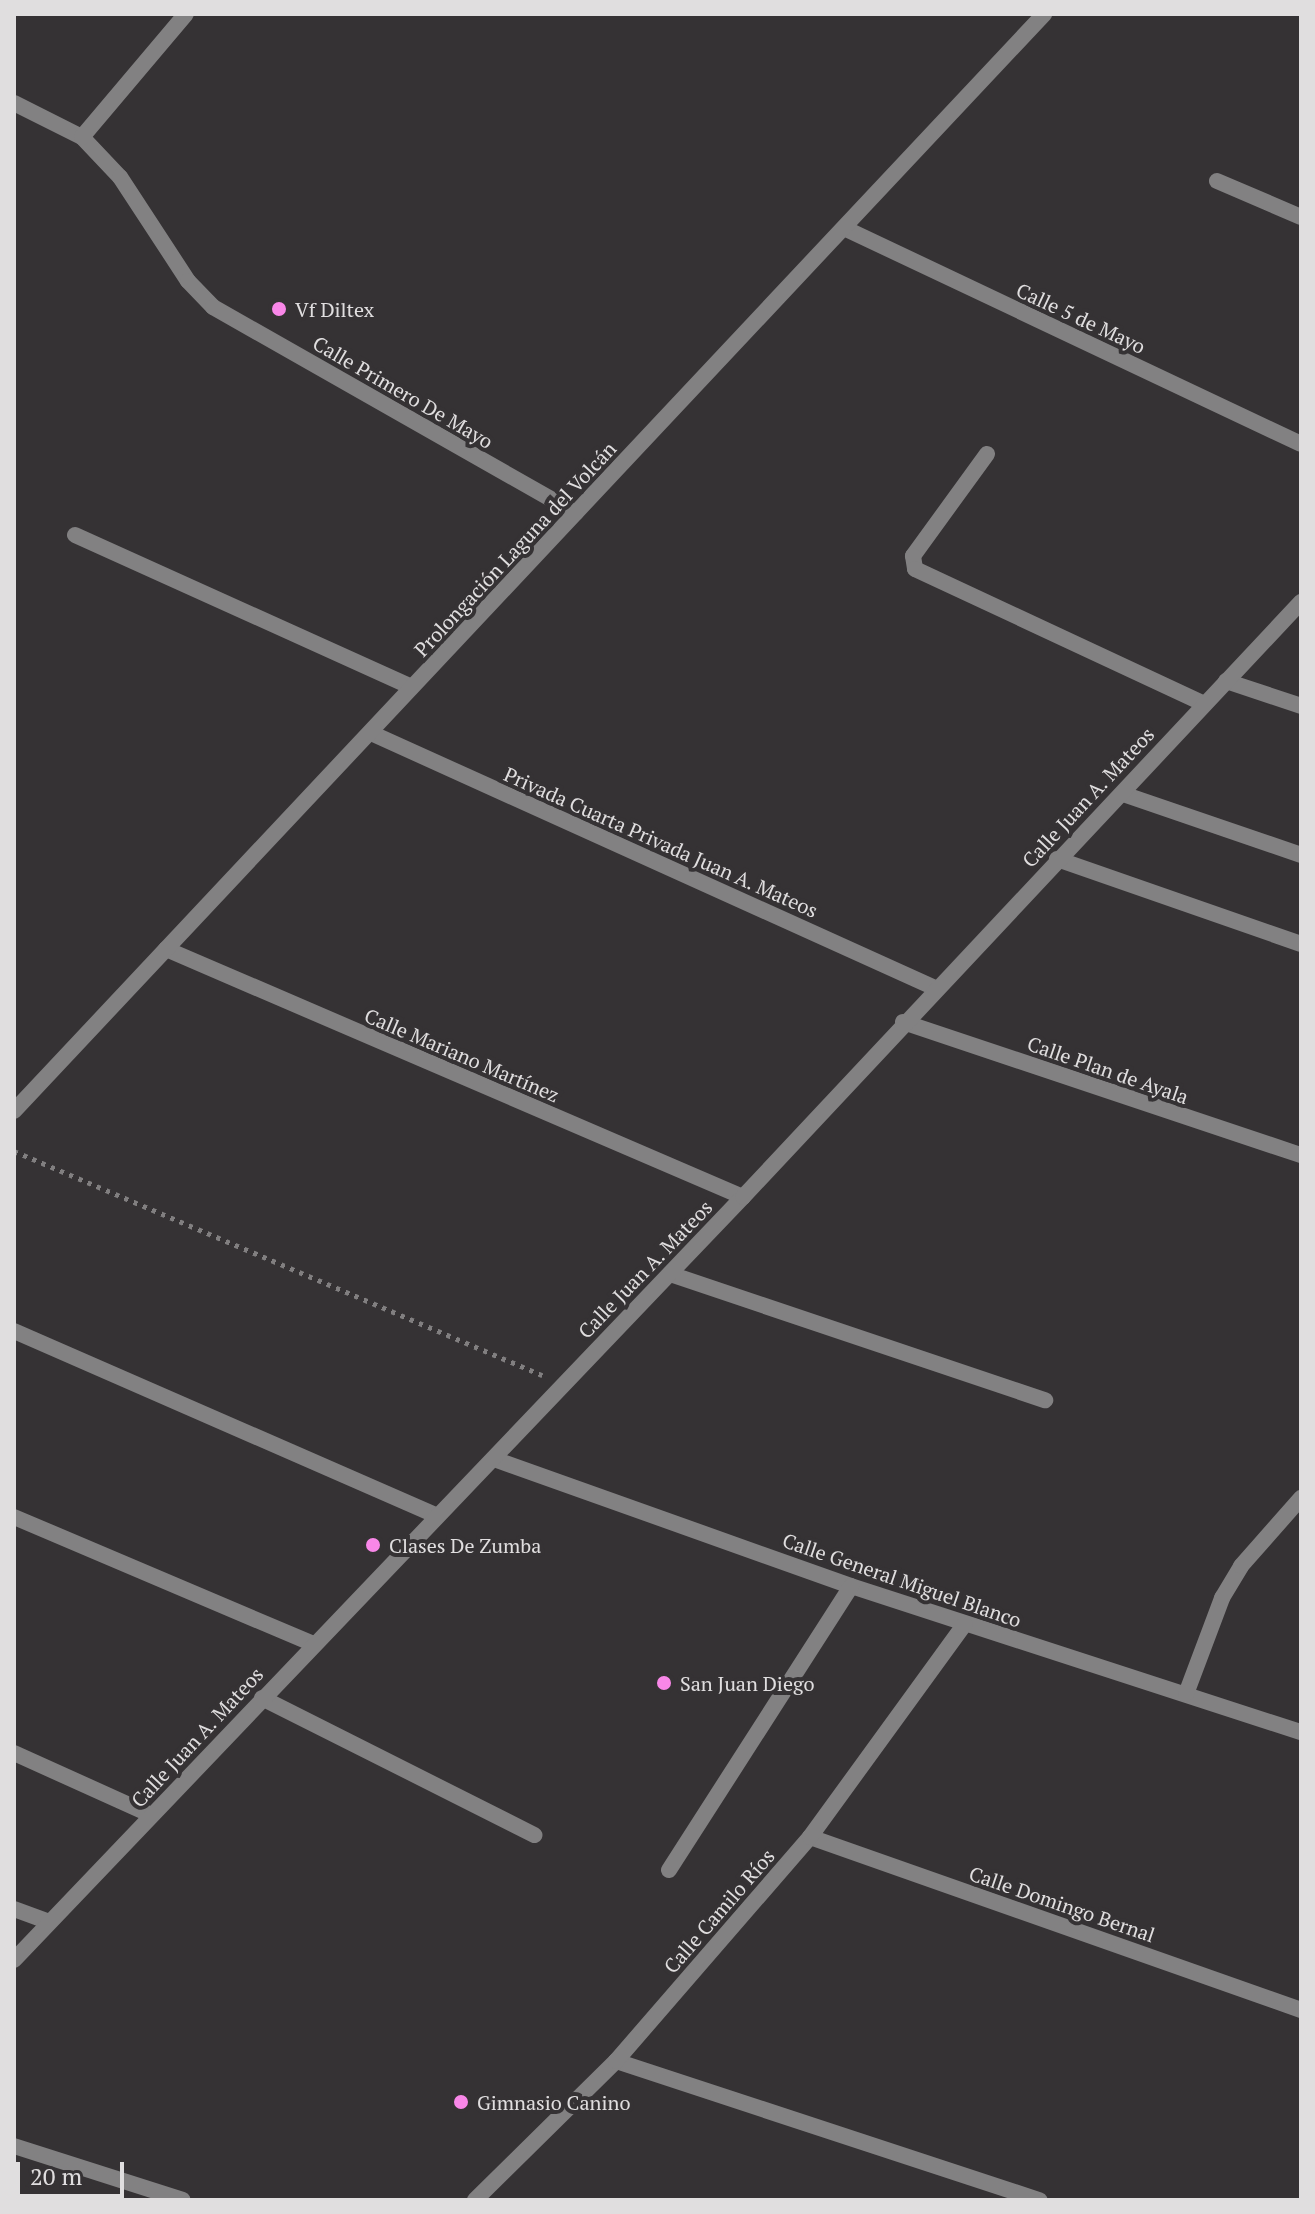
<!DOCTYPE html>
<meta charset="utf-8">
<style>
body{margin:0}
#map{position:relative;width:1315px;height:2214px;overflow:hidden;background:#353234;font-family:"PT Serif",serif}
div>[style]{position:absolute}
.path>*{height:5px;margin-top:-2.5px;transform-origin:0;background:repeating-linear-gradient(90deg,#817f80 0 4px,transparent 0 10px)}
.service>*{height:16px;margin:-8px;padding:0 8px;transform-origin:8px;border-radius:8px;background:#828182}
.minor>*{height:16px;margin:-8px;padding:0 8px;transform-origin:8px;border-radius:8px;background:#828182}
.tertiary>*{height:16px;margin:-8px;padding:0 8px;transform-origin:8px;border-radius:8px;background:#828182}
.dots>*{width:22px;height:22px;translate:-50% -50%;box-sizing:border-box;border:4px solid #353234;border-radius:50%}
span{translate:-50% -50%;white-space:nowrap;text-align:center;line-height:1.15;-webkit-text-stroke:8px #353234;paint-order:stroke}
.poi-label{font-size:20px;color:#e0dedf}
.left{translate:0 -50%;text-align:left}
.street-label{font-size:20px;color:#e0dedf}
.frame{position:absolute;inset:0;border:16px solid #e0dedf;pointer-events:none}
.scale{position:absolute;left:16px;top:2162px;width:108px;height:36px;box-sizing:border-box;border:4px solid #e0dedf;border-top:0;padding-left:10px;font-size:24px;line-height:28px;white-space:nowrap;color:#e0dedf;-webkit-text-stroke:6px #353234;paint-order:stroke}
</style>
<div id="map">
<div class="path">
<div style="left:14px;top:1151px;width:574px;rotate:22.99deg"></div>
</div>
<div class="service">
<div style="left:670px;top:1274px;width:396px;rotate:18.6deg"></div>
</div>
<div class="minor">
<div style="left:14px;top:103px;width:76px;rotate:26.6deg"></div>
<div style="left:82px;top:137px;width:55px;rotate:46.5deg"></div>
<div style="left:120px;top:177px;width:124px;rotate:56.8deg"></div>
<div style="left:188px;top:281px;width:36px;rotate:46deg"></div>
<div style="left:213px;top:307px;width:417px;rotate:29.6deg"></div>
<div style="left:82px;top:137px;width:161px;rotate:-49.8deg"></div>
<div style="left:1217px;top:181px;width:91px;rotate:23.2deg"></div>
<div style="left:844px;top:228px;width:505px;rotate:25.3deg"></div>
<div style="left:987px;top:454px;width:126px;rotate:126deg"></div>
<div style="left:913px;top:556px;width:13px;rotate:81deg"></div>
<div style="left:915px;top:569px;width:317px;rotate:25deg"></div>
<div style="left:75px;top:535px;width:369px;rotate:24.3deg"></div>
<div style="left:1226px;top:681px;width:79px;rotate:18.4deg"></div>
<div style="left:371px;top:733px;width:619px;rotate:24.33deg"></div>
<div style="left:1123px;top:794px;width:188px;rotate:18.9deg"></div>
<div style="left:1057px;top:859px;width:258px;rotate:19.2deg"></div>
<div style="left:166px;top:949px;width:628px;rotate:23.26deg"></div>
<div style="left:903px;top:1022px;width:420px;rotate:18.5deg"></div>
<div style="left:14px;top:1331px;width:460px;rotate:23.6deg"></div>
<div style="left:494px;top:1459px;width:379px;rotate:19.6deg"></div>
<div style="left:851px;top:1586px;width:473px;rotate:18deg"></div>
<div style="left:14px;top:1517px;width:325px;rotate:23deg"></div>
<div style="left:1186px;top:1694px;width:103px;rotate:-69.4deg"></div>
<div style="left:1222px;top:1598px;width:37px;rotate:-59deg"></div>
<div style="left:1241px;top:1566px;width:91px;rotate:-48.6deg"></div>
<div style="left:262px;top:1698px;width:305px;rotate:26.7deg"></div>
<div style="left:14px;top:1753px;width:150px;rotate:24.3deg"></div>
<div style="left:810px;top:1837px;width:521px;rotate:19.41deg"></div>
<div style="left:669px;top:1870px;width:337px;rotate:-57.3deg"></div>
<div style="left:14px;top:1909px;width:37px;rotate:20deg"></div>
<div style="left:14px;top:1960px;width:1055px;rotate:-46.31deg"></div>
<div style="left:743px;top:1197px;width:816px;rotate:-46.84deg"></div>
<div style="left:616px;top:2061px;width:446px;rotate:18.2deg"></div>
<div style="left:14px;top:2146px;width:177px;rotate:17.7deg"></div>
<div style="left:475px;top:2200px;width:198px;rotate:-44.6deg"></div>
<div style="left:616px;top:2061px;width:296px;rotate:-49.1deg"></div>
<div style="left:810px;top:1837px;width:263px;rotate:-54deg"></div>
</div>
<div class="tertiary">
<div style="left:14px;top:1111px;width:1505px;rotate:-46.8deg"></div>
</div>
<div class="dots">
<div style="left:279px;top:309px;background:#f987e8"></div>
<div style="left:373px;top:1545px;background:#f987e8"></div>
<div style="left:664px;top:1683px;background:#f987e8"></div>
<div style="left:461px;top:2102px;background:#f987e8"></div>
</div>
<div class="poi-label">
<span class="left" style="left:295px;top:309px">Vf Diltex</span>
<span class="left" style="left:389px;top:1545px">Clases De Zumba</span>
<span class="left" style="left:680px;top:1683px">San Juan Diego</span>
<span class="left" style="left:477px;top:2102px">Gimnasio Canino</span>
</div>
<div class="street-label">
<span style="left:1081px;top:318px;rotate:25deg">Calle 5 de Mayo</span>
<span style="left:403px;top:392px;rotate:30deg">Calle Primero De Mayo</span>
<span style="left:515px;top:549px;rotate:-47deg">Prolongación Laguna del Volcán</span>
<span style="left:1088px;top:797px;rotate:-47deg">Calle Juan A. Mateos</span>
<span style="left:661px;top:842px;rotate:24deg">Privada Cuarta Privada Juan A. Mateos</span>
<span style="left:462px;top:1055px;rotate:23deg">Calle Mariano Martínez</span>
<span style="left:1108px;top:1070px;rotate:19deg">Calle Plan de Ayala</span>
<span style="left:645px;top:1269px;rotate:-46deg">Calle Juan A. Mateos</span>
<span style="left:902px;top:1580px;rotate:19deg">Calle General Miguel Blanco</span>
<span style="left:197px;top:1737px;rotate:-47deg">Calle Juan A. Mateos</span>
<span style="left:1062px;top:1904px;rotate:19deg">Calle Domingo Bernal</span>
<span style="left:719px;top:1911px;rotate:-49deg">Calle Camilo Ríos</span>
</div>
<div class="frame"></div>
<div class="scale">20 m</div>
</div>
